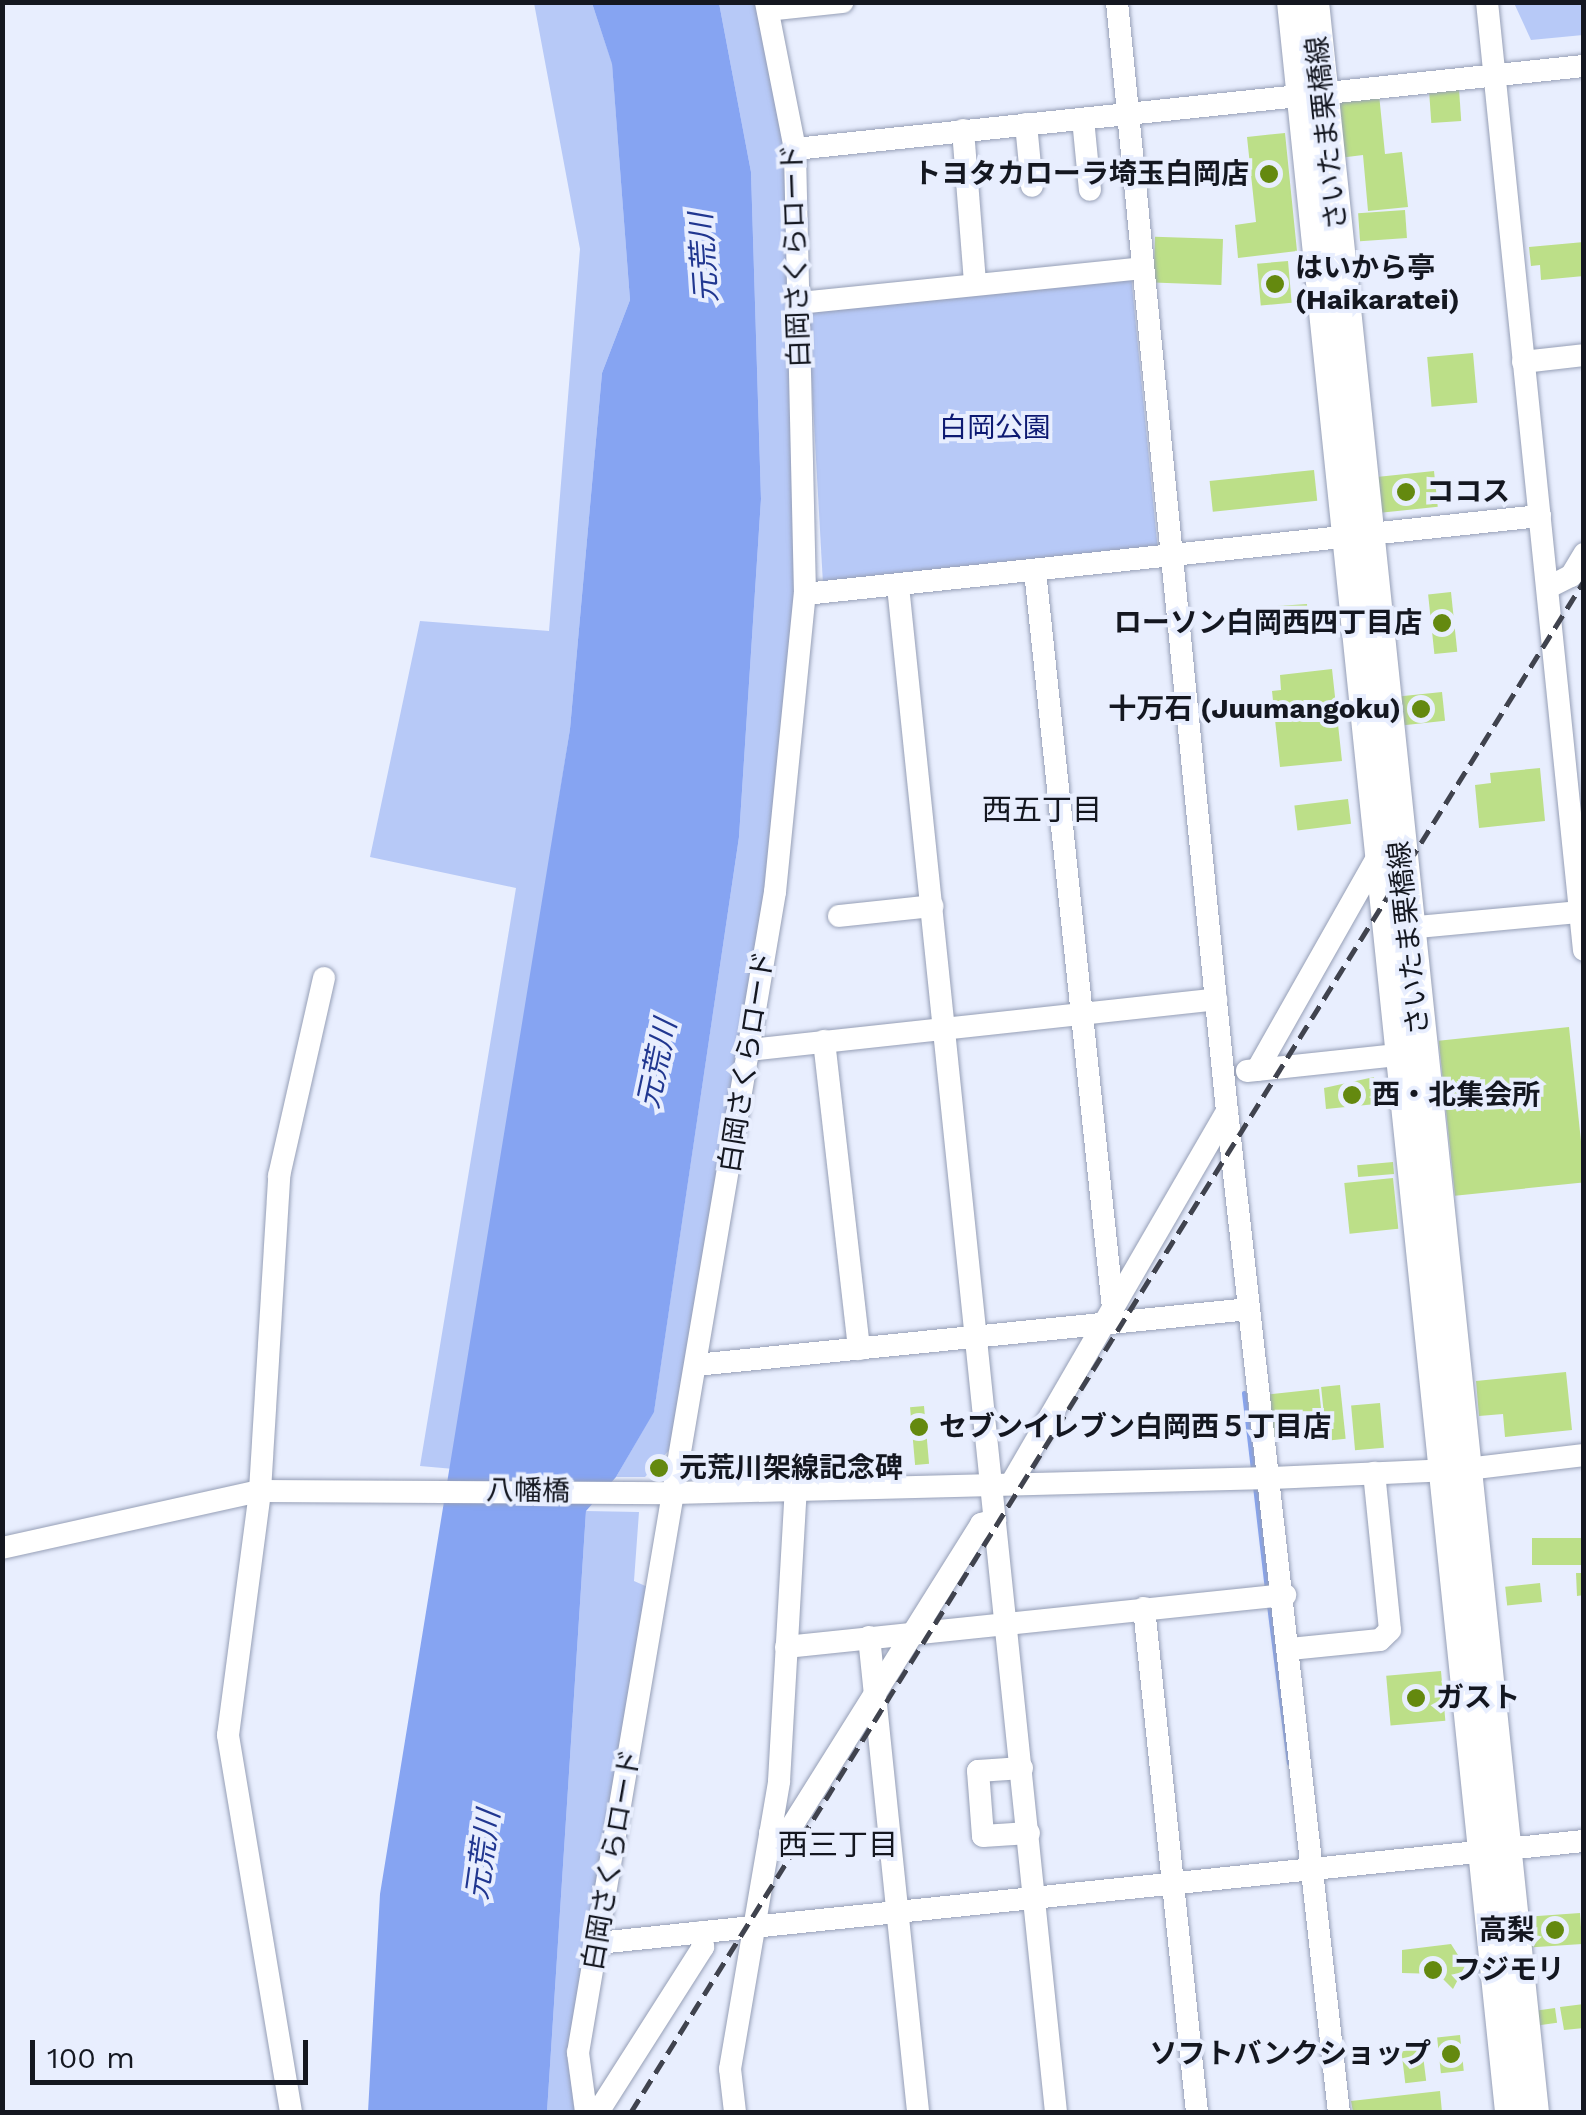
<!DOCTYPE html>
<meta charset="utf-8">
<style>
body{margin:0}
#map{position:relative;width:1586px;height:2115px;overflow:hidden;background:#e8eefe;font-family:"Work Sans","Noto Sans JP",sans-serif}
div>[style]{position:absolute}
.green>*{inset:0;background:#b7c9f7}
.water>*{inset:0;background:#86a4f2}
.stream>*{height:5px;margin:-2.5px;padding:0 2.5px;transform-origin:2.5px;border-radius:2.5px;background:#86a4f2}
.building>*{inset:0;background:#bcdf88;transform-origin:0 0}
.roads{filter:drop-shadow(0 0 2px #969fb6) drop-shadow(0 0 2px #969fb6)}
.minor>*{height:22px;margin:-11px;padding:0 11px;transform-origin:11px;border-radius:11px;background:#fff}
.major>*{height:30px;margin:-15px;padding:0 15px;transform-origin:15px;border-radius:15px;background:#fff}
.rail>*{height:5px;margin-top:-2.5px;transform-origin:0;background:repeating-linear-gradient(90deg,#40434e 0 15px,transparent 0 23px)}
.dots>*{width:28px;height:28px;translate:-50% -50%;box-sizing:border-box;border:5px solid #e8eefe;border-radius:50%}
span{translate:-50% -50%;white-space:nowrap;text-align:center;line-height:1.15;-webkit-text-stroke:8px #e8eefe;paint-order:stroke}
.street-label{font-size:28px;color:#141720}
.poi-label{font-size:28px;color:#141720;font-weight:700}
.right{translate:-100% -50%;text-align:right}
.left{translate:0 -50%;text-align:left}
.park-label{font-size:28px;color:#0e1a72}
.water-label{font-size:30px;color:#213790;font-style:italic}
.neighbourhood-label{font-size:30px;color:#141720}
.frame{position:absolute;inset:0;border:5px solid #141720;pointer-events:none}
.scale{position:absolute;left:30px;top:2040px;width:278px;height:45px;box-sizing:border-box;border:5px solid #141720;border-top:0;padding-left:12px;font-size:30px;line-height:35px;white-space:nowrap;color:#141720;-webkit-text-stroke:8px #e8eefe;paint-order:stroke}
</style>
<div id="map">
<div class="green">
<div style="clip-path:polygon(534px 3px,592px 3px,612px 63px,630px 300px,602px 373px,570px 729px,454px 1469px,420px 1466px,516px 888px,370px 857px,420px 621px,549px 631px,580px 249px)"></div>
<div style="clip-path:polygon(719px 3px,757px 3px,786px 156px,795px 607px,771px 851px,671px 1448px,645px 1477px,616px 1477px,654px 1411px,739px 837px,761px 499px,751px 172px)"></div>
<div style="clip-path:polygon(1514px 3px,1583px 3px,1583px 35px,1531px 40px)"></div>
<div style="clip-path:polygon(1131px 275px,1158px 551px,823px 584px,808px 315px,816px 307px)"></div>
<div style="clip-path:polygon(586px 1511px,639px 1512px,634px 1581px,650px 1588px,578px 2112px,547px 2112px)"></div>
</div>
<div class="water">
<div style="clip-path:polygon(592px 3px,719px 3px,751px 172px,761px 499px,739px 837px,654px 1412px,616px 1477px,586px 1511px,547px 2112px,368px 2112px,380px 1894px,570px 729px,602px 373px,630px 300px,612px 64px)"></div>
</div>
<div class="stream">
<div style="left:1244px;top:1393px;width:78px;rotate:83.3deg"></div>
<div style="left:1255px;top:1486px;width:104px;rotate:83.4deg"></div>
<div style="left:1269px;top:1605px;width:159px;rotate:82.8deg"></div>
</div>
<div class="building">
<div style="left:1459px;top:89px;width:32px;height:30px;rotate:86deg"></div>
<div style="clip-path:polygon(1379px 94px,1385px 154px,1402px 152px,1408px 207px,1368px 211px,1363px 155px,1339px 158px,1332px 99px)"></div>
<div style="clip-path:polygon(1285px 133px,1297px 251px,1238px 258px,1235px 225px,1256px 222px,1247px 137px)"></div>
<div style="left:1405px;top:210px;width:28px;height:47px;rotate:86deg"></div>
<div style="left:1223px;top:239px;width:46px;height:68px;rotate:92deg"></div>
<div style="clip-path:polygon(1584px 242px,1584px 276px,1541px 280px,1540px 265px,1531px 266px,1529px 247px)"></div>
<div style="left:1288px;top:261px;width:42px;height:31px;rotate:85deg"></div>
<div style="left:1473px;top:353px;width:50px;height:46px;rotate:85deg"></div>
<div style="left:1314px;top:470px;width:31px;height:105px;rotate:84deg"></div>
<div style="left:1434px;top:471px;width:36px;height:60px;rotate:84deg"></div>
<div style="left:1451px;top:592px;width:60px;height:23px;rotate:84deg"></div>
<div style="left:1307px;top:604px;width:28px;height:39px;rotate:86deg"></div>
<div style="clip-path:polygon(1332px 669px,1342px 761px,1280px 767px,1272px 691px,1281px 690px,1280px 675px)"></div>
<div style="left:1442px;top:692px;width:29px;height:46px;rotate:84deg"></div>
<div style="clip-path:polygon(1540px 768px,1545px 821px,1479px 828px,1475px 785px,1491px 783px,1490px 773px)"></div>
<div style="left:1348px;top:799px;width:25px;height:54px;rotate:83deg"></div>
<div style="left:1569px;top:1027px;width:156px;height:131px;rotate:84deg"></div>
<div style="clip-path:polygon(1374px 1077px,1376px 1104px,1326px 1109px,1324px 1088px)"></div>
<div style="left:1393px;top:1162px;width:12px;height:36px;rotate:85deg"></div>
<div style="left:1393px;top:1178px;width:51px;height:49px;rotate:84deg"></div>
<div style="clip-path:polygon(1566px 1372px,1572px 1430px,1505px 1437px,1503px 1414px,1479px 1416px,1476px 1381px)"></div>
<div style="left:1340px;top:1385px;width:54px;height:19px;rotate:84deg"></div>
<div style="left:1319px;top:1389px;width:45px;height:50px;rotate:84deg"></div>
<div style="left:1380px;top:1403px;width:45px;height:29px;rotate:85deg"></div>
<div style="left:924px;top:1406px;width:58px;height:14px;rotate:85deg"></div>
<div style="left:1584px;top:1538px;width:27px;height:52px;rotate:90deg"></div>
<div style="clip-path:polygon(1576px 1573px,1584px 1573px,1584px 1595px,1577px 1596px)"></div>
<div style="left:1540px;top:1583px;width:19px;height:35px;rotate:84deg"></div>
<div style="left:1441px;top:1671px;width:50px;height:55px;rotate:85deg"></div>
<div style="left:1580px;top:1913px;width:31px;height:53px;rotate:86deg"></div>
<div style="clip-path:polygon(1451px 1944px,1465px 1966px,1453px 1989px,1438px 1974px,1402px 1973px,1402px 1950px)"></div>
<div style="clip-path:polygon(1584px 2004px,1584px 2028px,1564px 2030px,1560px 2007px)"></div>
<div style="left:1555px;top:2008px;width:15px;height:18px;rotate:82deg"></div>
<div style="left:1460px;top:2035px;width:36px;height:23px;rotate:84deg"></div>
<div style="left:1422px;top:2047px;width:34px;height:21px;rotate:83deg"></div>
<div style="clip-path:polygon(1440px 2091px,1442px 2112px,1353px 2112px,1351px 2101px)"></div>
</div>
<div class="roads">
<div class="minor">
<div style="left:1117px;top:2px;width:1114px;rotate:84.34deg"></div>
<div style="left:1227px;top:1111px;width:1007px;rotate:83.62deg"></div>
<div style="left:1487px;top:2px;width:953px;rotate:84.16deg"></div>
<div style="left:768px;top:10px;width:75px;rotate:-6.1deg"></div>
<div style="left:1083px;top:119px;width:71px;rotate:84.4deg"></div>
<div style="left:1026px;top:124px;width:62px;rotate:84.5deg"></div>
<div style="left:963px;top:130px;width:152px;rotate:85.5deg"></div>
<div style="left:795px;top:149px;width:793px;rotate:-6.01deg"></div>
<div style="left:799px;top:303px;width:344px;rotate:-5.8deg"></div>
<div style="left:1523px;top:362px;width:61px;rotate:-6.5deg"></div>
<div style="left:1035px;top:571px;width:741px;rotate:83.96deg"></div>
<div style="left:898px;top:586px;width:1534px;rotate:84.09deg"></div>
<div style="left:1549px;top:587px;width:25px;rotate:-27deg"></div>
<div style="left:1571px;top:576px;width:26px;rotate:-59deg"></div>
<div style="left:805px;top:594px;width:739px;rotate:-6.06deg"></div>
<div style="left:839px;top:916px;width:94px;rotate:-6.1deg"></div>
<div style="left:1407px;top:928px;width:174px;rotate:-5.3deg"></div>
<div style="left:824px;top:1041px;width:310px;rotate:83.5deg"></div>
<div style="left:750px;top:1050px;width:469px;rotate:-6.2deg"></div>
<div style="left:1257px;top:1070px;width:241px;rotate:-60.5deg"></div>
<div style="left:1247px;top:1071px;width:151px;rotate:-6.1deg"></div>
<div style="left:696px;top:1365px;width:556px;rotate:-5.78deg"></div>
<div style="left:1011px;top:1484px;width:431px;rotate:-59.9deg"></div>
<div style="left:2px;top:1548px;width:264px;rotate:-12.5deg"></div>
<div style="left:260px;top:1491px;width:414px;rotate:0.3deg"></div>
<div style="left:674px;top:1493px;width:598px;rotate:-1.44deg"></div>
<div style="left:1272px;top:1478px;width:195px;rotate:-2.6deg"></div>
<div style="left:1467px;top:1469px;width:118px;rotate:-6.8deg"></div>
<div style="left:1144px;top:1608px;width:507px;rotate:84deg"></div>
<div style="left:869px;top:1637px;width:478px;rotate:84.1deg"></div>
<div style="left:786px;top:1647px;width:502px;rotate:-5.95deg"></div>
<div style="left:1290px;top:1649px;width:90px;rotate:-5.7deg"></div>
<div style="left:1380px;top:1640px;width:14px;rotate:-45deg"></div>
<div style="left:1390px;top:1630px;width:158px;rotate:-95.8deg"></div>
<div style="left:1022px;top:1768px;width:44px;rotate:176.1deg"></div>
<div style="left:978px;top:1771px;width:65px;rotate:85.6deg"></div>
<div style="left:983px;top:1836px;width:46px;rotate:-3.7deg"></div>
<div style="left:770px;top:1833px;width:20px;rotate:-11deg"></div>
<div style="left:790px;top:1829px;width:360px;rotate:-57.9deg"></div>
<div style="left:981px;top:1524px;width:15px;rotate:-16deg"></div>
<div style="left:598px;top:1943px;width:991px;rotate:-5.91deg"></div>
<div style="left:291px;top:2112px;width:382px;rotate:-99.5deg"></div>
<div style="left:228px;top:1735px;width:246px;rotate:-82.5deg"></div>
<div style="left:260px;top:1491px;width:316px;rotate:-86.5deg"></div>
<div style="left:279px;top:1176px;width:203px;rotate:-77.2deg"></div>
<div style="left:586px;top:2112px;width:60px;rotate:-97.7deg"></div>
<div style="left:578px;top:2053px;width:1178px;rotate:-80.37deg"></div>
<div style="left:775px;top:892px;width:300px;rotate:-84.3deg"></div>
<div style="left:805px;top:594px;width:445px;rotate:-91.3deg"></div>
<div style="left:795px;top:149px;width:150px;rotate:-101.2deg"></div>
<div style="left:598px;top:2112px;width:196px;rotate:-57.5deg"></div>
<div style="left:703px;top:1947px;width:15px;rotate:-101deg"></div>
<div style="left:735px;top:2112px;width:43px;rotate:-96.6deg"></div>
<div style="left:730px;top:2069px;width:292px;rotate:-80.3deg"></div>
<div style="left:779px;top:1781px;width:291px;rotate:-86.7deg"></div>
</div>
<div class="major">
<div style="left:1292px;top:2px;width:2121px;rotate:84.1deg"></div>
<div style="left:1314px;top:2px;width:2121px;rotate:84.05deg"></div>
</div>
</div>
<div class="rail">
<div style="left:631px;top:2112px;width:1803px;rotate:-58.1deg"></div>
</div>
<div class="dots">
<div style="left:1269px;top:174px;background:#64890f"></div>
<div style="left:1275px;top:284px;background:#64890f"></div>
<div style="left:1406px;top:492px;background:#64890f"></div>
<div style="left:1442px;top:623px;background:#64890f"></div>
<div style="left:1421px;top:709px;background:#64890f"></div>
<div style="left:1352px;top:1095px;background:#64890f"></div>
<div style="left:919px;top:1427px;background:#64890f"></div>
<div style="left:659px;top:1468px;background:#64890f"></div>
<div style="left:1416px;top:1698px;background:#64890f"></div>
<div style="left:1555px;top:1930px;background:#64890f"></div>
<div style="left:1433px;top:1970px;background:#64890f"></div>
<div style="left:1451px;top:2054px;background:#64890f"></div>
</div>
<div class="street-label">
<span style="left:1327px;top:133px;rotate:-96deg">さいたま栗橋線</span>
<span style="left:796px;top:256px;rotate:-92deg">白岡さくらロード</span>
<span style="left:1409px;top:938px;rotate:-96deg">さいたま栗橋線</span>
<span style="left:747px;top:1062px;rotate:-81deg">白岡さくらロード</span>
<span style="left:528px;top:1491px;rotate:1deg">八幡橋</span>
<span style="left:612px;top:1860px;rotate:-80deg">白岡さくらロード</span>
</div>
<div class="poi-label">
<span class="right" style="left:1249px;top:174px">トヨタカローラ埼玉白岡店</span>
<span class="left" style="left:1295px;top:284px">はいから亭<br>(Haikaratei)</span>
<span class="left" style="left:1426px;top:492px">ココス</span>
<span class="right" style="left:1422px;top:623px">ローソン白岡西四丁目店</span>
<span class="right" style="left:1401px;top:709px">十万石 (Juumangoku)</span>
<span class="left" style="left:1372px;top:1095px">西・北集会所</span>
<span class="left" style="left:939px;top:1427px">セブンイレブン白岡西５丁目店</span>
<span class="left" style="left:679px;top:1468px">元荒川架線記念碑</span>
<span class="left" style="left:1436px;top:1698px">ガスト</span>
<span class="right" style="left:1535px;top:1930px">高梨</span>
<span class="left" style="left:1453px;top:1970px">フジモリ</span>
<span class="right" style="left:1431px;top:2054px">ソフトバンクショップ</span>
</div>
<div class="park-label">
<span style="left:995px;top:428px">白岡公園</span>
</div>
<div class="water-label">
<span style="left:704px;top:258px;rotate:-94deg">元荒川</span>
<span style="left:657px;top:1064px;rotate:-78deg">元荒川</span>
<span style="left:483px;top:1855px;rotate:-82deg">元荒川</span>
</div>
<div class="neighbourhood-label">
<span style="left:1042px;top:810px">西五丁目</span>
<span style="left:838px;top:1845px">西三丁目</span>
</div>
<div class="frame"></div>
<div class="scale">100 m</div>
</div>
